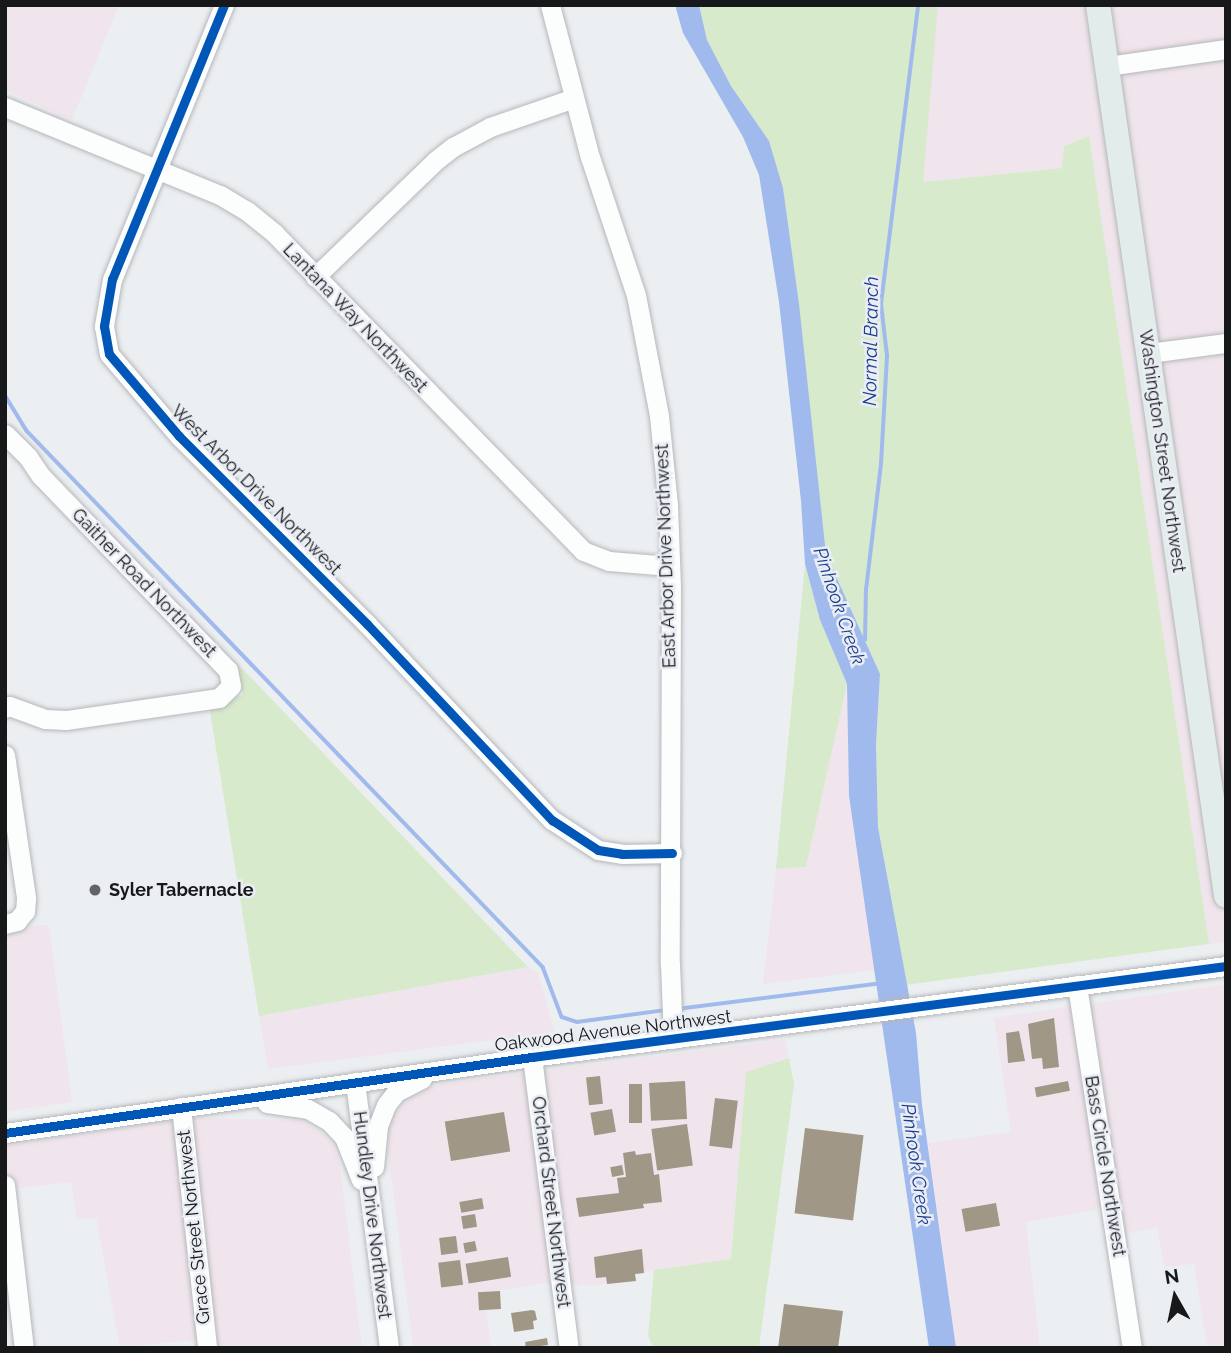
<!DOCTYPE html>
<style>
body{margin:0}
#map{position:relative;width:1231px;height:1353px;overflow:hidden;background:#eceff2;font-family:Raleway,sans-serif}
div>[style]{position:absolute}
.commercial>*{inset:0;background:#f0e5ec}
.green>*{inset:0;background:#d8eacc}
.water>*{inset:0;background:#a1baed}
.stream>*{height:3.5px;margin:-1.75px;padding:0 1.75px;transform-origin:1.75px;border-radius:1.75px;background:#a1baed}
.building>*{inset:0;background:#a09786;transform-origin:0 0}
.roads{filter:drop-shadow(0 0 2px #b6b7ba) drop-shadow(0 0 2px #b6b7ba)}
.minor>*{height:19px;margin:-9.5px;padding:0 9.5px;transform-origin:9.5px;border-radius:9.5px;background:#fcfdfd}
.major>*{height:24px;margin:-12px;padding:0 12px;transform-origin:12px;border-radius:12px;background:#e2ecea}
.cycleway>*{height:9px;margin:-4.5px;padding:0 4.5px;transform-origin:4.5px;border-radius:4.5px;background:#0057b8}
.dots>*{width:19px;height:19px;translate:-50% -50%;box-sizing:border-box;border:4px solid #eaeef4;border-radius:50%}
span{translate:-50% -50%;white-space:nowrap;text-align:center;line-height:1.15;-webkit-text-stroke:5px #eaeef4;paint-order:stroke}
.street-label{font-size:18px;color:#16181a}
.poi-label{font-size:18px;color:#16181a;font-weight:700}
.left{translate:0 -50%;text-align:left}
.water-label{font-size:19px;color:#1a3e8f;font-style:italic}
.frame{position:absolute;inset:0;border:7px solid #16181a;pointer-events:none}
.north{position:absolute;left:1140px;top:1262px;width:70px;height:70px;-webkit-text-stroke:5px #eaeef4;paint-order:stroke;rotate:351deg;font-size:19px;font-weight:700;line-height:28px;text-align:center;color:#16181a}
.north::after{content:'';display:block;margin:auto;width:24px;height:32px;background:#16181a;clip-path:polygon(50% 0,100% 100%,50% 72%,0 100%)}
</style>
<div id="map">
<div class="commercial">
<div style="clip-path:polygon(5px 5px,119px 5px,72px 120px,5px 90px)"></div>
<div style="clip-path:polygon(938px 5px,1226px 5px,1226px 942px,1209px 944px,1089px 136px,1062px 168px,922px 182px)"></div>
<div style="clip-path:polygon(847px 684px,849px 796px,876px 970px,763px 984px,776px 869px,806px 867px)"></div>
<div style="clip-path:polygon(40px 925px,49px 925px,72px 1102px,5px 1112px,5px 932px)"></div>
<div style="clip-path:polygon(528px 967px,538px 973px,555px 1032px,268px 1069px,259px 1016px)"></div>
<div style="clip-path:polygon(1226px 984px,1226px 1348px,1207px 1348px,1194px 1264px,1164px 1267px,1157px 1228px,1116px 1235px,1110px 1207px,1026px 1222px,1040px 1348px,956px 1348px,928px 1143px,1011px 1132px,994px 1018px)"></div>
<div style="clip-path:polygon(785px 1040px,789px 1057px,746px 1072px,731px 1259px,654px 1270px,595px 1286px,546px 1283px,485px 1293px,491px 1348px,413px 1348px,386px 1137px,394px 1116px,408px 1099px,439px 1084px)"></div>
<div style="clip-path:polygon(191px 1118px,300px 1120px,322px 1133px,334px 1146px,340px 1165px,362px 1348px,214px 1348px,213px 1338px,120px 1348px,96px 1218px,77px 1220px,71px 1182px,5px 1190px,5px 1146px)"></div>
</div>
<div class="green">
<div style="clip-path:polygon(699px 5px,938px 5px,923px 182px,1062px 168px,1064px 146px,1089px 136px,1209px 944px,906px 985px,878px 827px,876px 745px,880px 674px,826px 554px,783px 188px,707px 40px)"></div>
<div style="clip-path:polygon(805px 564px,820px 620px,847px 684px,806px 867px,776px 869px)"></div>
<div style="clip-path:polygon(237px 663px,528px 967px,259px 1016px,209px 705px,243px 695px)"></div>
<div style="clip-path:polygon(789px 1058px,794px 1084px,759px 1348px,653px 1348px,648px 1336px,654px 1270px,731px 1259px,746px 1072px)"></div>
</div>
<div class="water">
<div style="clip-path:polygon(675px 5px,699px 5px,707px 40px,731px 86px,769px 141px,783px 188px,799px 304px,826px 554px,880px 674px,876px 745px,878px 827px,916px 1033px,922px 1105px,956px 1348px,929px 1348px,849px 796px,847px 684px,820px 620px,805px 564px,801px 501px,779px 302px,759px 175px,743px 137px,683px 33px)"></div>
</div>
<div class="stream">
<div style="left:5px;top:395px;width:42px;rotate:58.6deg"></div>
<div style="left:27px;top:431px;width:744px;rotate:46.09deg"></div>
<div style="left:543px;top:967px;width:53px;rotate:69.2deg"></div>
<div style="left:562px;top:1017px;width:16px;rotate:18deg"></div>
<div style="left:577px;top:1022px;width:90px;rotate:-7.7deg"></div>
<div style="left:865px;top:640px;width:50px;rotate:-88.9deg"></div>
<div style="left:866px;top:590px;width:127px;rotate:-83.2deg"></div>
<div style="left:881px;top:464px;width:108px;rotate:-86.8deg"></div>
<div style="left:887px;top:356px;width:52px;rotate:-96.6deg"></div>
<div style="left:881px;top:304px;width:301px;rotate:-82.9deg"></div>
<div style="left:677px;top:1009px;width:207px;rotate:-7.2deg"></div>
</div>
<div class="building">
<div style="clip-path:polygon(1054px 1018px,1059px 1067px,1043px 1069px,1042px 1058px,1032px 1059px,1028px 1024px)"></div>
<div style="clip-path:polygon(1019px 1031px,1025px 1061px,1008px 1063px,1006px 1033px)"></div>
<div style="left:600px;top:1076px;width:28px;height:14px;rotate:84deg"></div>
<div style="left:685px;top:1081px;width:38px;height:36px;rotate:87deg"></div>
<div style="left:1068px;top:1081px;width:10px;height:34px;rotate:79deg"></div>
<div style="left:629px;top:1084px;width:13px;height:39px"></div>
<div style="left:715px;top:1098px;width:23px;height:48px;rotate:7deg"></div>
<div style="left:612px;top:1109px;width:23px;height:22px;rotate:80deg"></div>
<div style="left:504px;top:1112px;width:40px;height:60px;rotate:81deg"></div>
<div style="left:687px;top:1124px;width:42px;height:36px;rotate:82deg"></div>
<div style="left:805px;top:1128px;width:59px;height:86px;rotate:7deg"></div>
<div style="clip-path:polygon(635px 1151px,636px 1155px,651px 1153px,654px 1175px,659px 1174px,662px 1202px,643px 1204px,644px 1208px,579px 1217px,576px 1198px,619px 1193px,617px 1178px,626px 1177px,623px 1153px)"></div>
<div style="left:622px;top:1165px;width:10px;height:12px;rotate:79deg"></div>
<div style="left:482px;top:1198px;width:11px;height:23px;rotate:80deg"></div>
<div style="left:996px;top:1203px;width:23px;height:35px;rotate:80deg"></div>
<div style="left:475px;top:1214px;width:13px;height:14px;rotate:81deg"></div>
<div style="left:456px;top:1236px;width:17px;height:17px;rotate:83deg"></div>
<div style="left:475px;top:1241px;width:10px;height:12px;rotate:79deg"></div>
<div style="clip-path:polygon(642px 1249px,644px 1273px,635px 1274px,636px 1281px,607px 1284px,606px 1277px,596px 1278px,594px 1257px)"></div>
<div style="left:508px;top:1257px;width:20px;height:43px;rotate:81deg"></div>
<div style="left:460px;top:1260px;width:25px;height:22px;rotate:83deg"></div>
<div style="left:500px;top:1291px;width:18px;height:22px;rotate:87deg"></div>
<div style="clip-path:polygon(784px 1304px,843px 1311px,838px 1348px,778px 1348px)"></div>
<div style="clip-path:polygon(532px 1310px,535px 1311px,537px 1320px,533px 1321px,534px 1329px,514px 1332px,511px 1313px)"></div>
<div style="clip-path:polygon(547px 1338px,548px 1345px,526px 1348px,525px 1342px)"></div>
</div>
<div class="roads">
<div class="minor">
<div style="left:224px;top:5px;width:296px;rotate:112.2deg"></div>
<div style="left:112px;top:279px;width:48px;rotate:99.7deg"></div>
<div style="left:104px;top:326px;width:28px;rotate:80deg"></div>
<div style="left:109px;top:354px;width:108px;rotate:49.5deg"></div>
<div style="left:179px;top:436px;width:266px;rotate:45deg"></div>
<div style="left:367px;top:624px;width:270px;rotate:46.7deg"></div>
<div style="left:552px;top:820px;width:55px;rotate:33.1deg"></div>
<div style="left:598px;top:850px;width:24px;rotate:9deg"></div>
<div style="left:622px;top:854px;width:50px;rotate:-1.1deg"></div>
<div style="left:550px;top:5px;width:157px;rotate:75.3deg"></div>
<div style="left:590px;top:157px;width:145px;rotate:71.6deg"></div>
<div style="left:636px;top:295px;width:123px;rotate:79.2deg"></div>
<div style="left:659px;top:416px;width:89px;rotate:84.2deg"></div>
<div style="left:668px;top:505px;width:83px;rotate:87.9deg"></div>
<div style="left:671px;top:588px;width:376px;rotate:90.2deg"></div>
<div style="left:670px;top:964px;width:75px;rotate:87.7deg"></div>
<div style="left:1107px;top:66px;width:120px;rotate:-8.1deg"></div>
<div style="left:5px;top:107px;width:232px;rotate:22.3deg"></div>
<div style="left:220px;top:195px;width:31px;rotate:31deg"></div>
<div style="left:247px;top:211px;width:36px;rotate:39deg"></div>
<div style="left:275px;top:234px;width:442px;rotate:45.8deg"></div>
<div style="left:583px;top:551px;width:28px;rotate:21deg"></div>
<div style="left:609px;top:561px;width:61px;rotate:4.7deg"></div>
<div style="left:315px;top:277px;width:167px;rotate:-44deg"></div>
<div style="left:435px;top:161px;width:23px;rotate:-38deg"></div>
<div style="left:453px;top:147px;width:42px;rotate:-28.4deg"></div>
<div style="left:490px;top:127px;width:89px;rotate:-19deg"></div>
<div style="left:1149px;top:353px;width:78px;rotate:-7.4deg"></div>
<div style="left:5px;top:434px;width:33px;rotate:45deg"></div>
<div style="left:28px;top:457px;width:23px;rotate:56deg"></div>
<div style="left:41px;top:476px;width:269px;rotate:46.1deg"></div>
<div style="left:228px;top:670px;width:16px;rotate:79deg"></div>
<div style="left:231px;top:686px;width:17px;rotate:135deg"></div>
<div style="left:219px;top:698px;width:155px;rotate:171.8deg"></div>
<div style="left:66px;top:720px;width:21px;rotate:-177deg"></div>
<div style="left:45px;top:719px;width:38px;rotate:-160deg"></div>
<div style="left:9px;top:706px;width:4px;rotate:153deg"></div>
<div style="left:5px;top:755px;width:145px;rotate:81.6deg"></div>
<div style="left:26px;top:898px;width:13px;rotate:94deg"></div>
<div style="left:25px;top:911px;width:13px;rotate:129deg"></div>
<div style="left:17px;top:921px;width:12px;rotate:166deg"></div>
<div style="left:1077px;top:985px;width:367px;rotate:81.4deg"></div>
<div style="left:532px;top:1057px;width:293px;rotate:82.8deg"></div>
<div style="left:355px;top:1082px;width:268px;rotate:82.7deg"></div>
<div style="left:267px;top:1103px;width:41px;rotate:8.3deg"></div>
<div style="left:308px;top:1109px;width:24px;rotate:30deg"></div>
<div style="left:329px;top:1121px;width:22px;rotate:47deg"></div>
<div style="left:344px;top:1137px;width:46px;rotate:68.4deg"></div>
<div style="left:181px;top:1107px;width:242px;rotate:83.8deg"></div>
<div style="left:5px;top:1133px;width:532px;rotate:-8.21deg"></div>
<div style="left:532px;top:1057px;width:700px;rotate:-7.47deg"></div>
<div style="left:374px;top:1167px;width:41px;rotate:-84.4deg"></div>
<div style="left:378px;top:1126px;width:22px;rotate:-69deg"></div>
<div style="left:386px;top:1105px;width:16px;rotate:-52deg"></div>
<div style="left:396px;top:1092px;width:29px;rotate:-27deg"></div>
<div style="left:5px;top:1185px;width:164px;rotate:83.4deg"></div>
</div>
<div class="major">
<div style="left:1098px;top:5px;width:900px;rotate:81.82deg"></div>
</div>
</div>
<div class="cycleway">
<div style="left:224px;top:5px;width:296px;rotate:112.2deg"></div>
<div style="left:112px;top:279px;width:48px;rotate:99.7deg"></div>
<div style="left:104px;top:326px;width:28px;rotate:80deg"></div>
<div style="left:109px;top:354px;width:108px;rotate:49.5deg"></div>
<div style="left:179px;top:436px;width:266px;rotate:45deg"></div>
<div style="left:367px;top:624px;width:270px;rotate:46.7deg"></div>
<div style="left:552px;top:820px;width:55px;rotate:33.1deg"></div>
<div style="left:598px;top:850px;width:24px;rotate:9deg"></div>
<div style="left:622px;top:854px;width:50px;rotate:-1.1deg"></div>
<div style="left:5px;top:1133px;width:532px;rotate:-8.21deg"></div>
<div style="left:532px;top:1057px;width:700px;rotate:-7.47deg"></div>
</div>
<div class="dots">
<div style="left:95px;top:890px;background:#616366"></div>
</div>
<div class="street-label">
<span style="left:355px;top:318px;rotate:46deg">Lantana Way Northwest</span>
<span style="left:1162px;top:451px;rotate:82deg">Washington Street Northwest</span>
<span style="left:256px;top:490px;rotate:45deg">West Arbor Drive Northwest</span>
<span style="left:666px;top:556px;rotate:-92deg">East Arbor Drive Northwest</span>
<span style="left:144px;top:583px;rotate:46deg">Gaither Road Northwest</span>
<span style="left:613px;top:1031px;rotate:-7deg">Oakwood Avenue Northwest</span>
<span style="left:1105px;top:1166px;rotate:81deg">Bass Circle Northwest</span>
<span style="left:551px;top:1202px;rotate:83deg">Orchard Street Northwest</span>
<span style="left:372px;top:1215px;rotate:83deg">Hundley Drive Northwest</span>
<span style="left:194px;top:1227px;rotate:-96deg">Grace Street Northwest</span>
</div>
<div class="poi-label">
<span class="left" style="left:109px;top:890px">Syler Tabernacle</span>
</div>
<div class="water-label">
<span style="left:871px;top:341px;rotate:-89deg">Normal Branch</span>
<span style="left:839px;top:606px;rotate:71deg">Pinhook Creek</span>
<span style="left:916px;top:1164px;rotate:82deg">Pinhook Creek</span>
</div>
<div class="frame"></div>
<div class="north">N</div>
</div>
